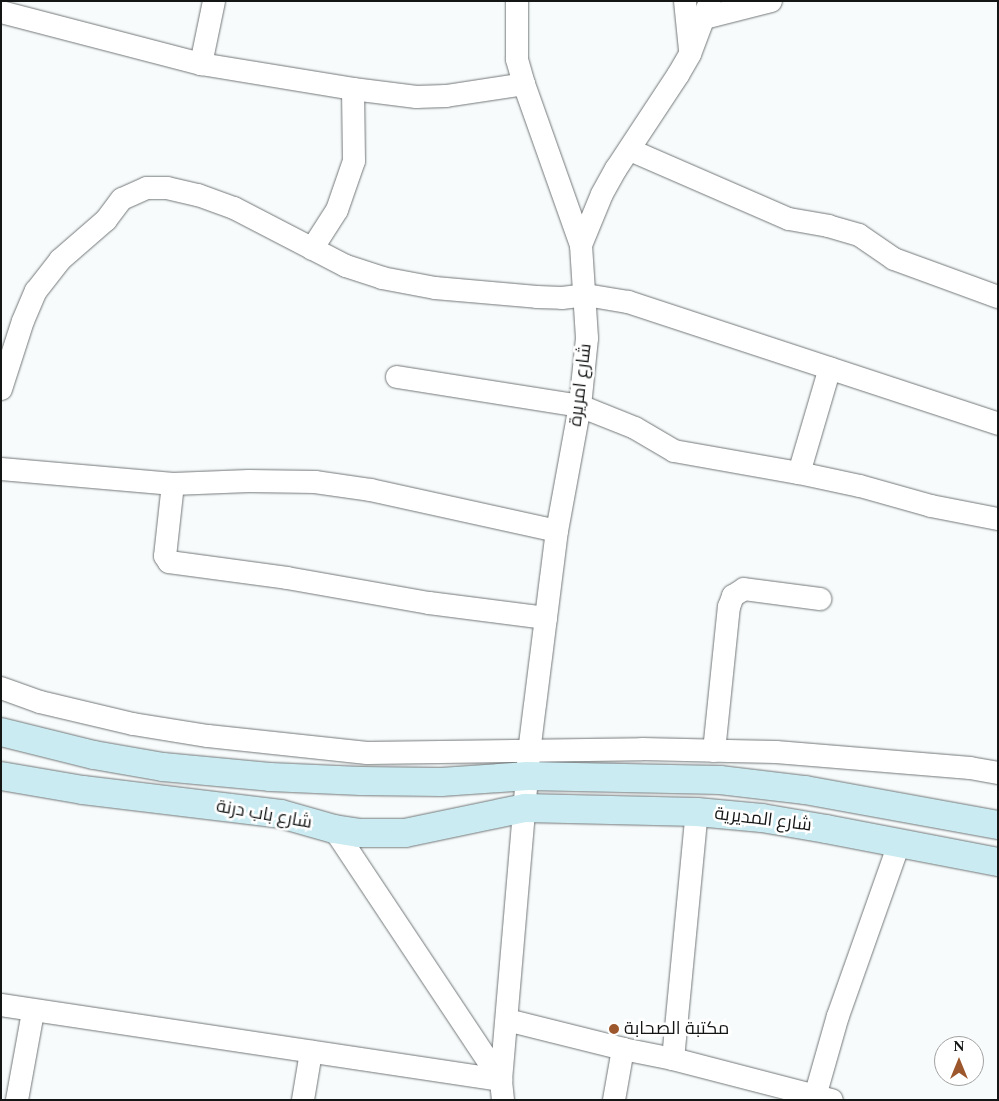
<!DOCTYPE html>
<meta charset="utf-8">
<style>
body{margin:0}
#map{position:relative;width:999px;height:1101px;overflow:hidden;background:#f7fbfc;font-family:Spectral,Cairo,serif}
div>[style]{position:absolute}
.roads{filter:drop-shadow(0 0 1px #737778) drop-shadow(0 0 1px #737778)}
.minor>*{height:22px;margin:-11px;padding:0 11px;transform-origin:11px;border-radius:11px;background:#fff}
.secondary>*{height:28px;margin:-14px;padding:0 14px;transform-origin:14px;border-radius:14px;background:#caebf1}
.dots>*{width:14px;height:14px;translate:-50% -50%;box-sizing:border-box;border:2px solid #fff;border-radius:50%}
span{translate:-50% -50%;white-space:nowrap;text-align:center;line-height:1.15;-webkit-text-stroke:5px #fff;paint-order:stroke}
.street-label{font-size:18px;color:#141515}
.poi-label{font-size:18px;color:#141515}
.left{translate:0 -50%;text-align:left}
.frame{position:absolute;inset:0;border:2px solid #141515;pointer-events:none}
.north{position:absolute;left:934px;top:1036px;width:50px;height:50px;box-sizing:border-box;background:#fff;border:1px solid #a1a1a1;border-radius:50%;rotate:0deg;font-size:14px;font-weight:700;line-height:20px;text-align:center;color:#141515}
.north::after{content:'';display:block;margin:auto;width:18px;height:22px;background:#9c572c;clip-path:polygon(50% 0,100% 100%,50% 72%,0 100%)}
</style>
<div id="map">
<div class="roads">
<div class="minor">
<div style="left:685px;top:1px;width:49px;rotate:84.2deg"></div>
<div style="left:1px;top:12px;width:207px;rotate:14.6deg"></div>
<div style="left:201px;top:64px;width:154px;rotate:9.3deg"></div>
<div style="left:353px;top:89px;width:64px;rotate:7.2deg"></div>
<div style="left:416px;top:97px;width:30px;rotate:-2deg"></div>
<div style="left:446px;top:96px;width:79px;rotate:-8.7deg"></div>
<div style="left:704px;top:18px;width:69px;rotate:-14.2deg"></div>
<div style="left:201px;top:64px;width:64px;rotate:-78.3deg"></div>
<div style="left:630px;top:150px;width:173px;rotate:23.5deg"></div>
<div style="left:789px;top:219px;width:40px;rotate:10deg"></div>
<div style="left:828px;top:226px;width:32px;rotate:16deg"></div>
<div style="left:859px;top:235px;width:42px;rotate:34.4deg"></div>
<div style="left:894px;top:259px;width:111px;rotate:20.1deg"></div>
<div style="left:581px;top:245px;width:55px;rotate:-67.6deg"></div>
<div style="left:602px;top:194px;width:29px;rotate:-61deg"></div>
<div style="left:616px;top:169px;width:113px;rotate:-56.6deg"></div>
<div style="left:678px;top:75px;width:24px;rotate:-60deg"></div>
<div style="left:690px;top:54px;width:57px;rotate:-69.3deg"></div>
<div style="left:312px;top:249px;width:46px;rotate:-57.3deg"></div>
<div style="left:337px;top:210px;width:52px;rotate:-70.9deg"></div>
<div style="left:354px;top:161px;width:72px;rotate:-90.8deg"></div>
<div style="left:397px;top:377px;width:185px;rotate:9deg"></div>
<div style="left:580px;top:406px;width:59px;rotate:21.8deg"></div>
<div style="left:635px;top:428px;width:45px;rotate:30.5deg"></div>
<div style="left:674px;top:451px;width:127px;rotate:10deg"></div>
<div style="left:799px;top:473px;width:62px;rotate:12deg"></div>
<div style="left:860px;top:486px;width:74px;rotate:15.7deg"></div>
<div style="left:931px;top:506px;width:68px;rotate:11deg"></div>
<div style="left:1px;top:389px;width:71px;rotate:-72.1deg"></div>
<div style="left:23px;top:321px;width:33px;rotate:-67deg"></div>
<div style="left:36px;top:291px;width:39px;rotate:-52deg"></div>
<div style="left:60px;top:260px;width:61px;rotate:-41deg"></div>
<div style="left:106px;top:220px;width:26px;rotate:-53deg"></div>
<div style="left:122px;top:199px;width:27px;rotate:-24deg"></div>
<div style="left:147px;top:188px;width:20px"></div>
<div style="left:167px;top:188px;width:32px;rotate:13deg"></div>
<div style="left:198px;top:195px;width:38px;rotate:20deg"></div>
<div style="left:234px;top:208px;width:126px;rotate:27.4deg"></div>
<div style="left:346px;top:266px;width:38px;rotate:18deg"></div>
<div style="left:382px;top:278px;width:54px;rotate:10.7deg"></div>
<div style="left:435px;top:288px;width:102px;rotate:5deg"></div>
<div style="left:537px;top:297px;width:25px;rotate:2deg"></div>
<div style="left:562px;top:298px;width:24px;rotate:-7deg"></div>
<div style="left:586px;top:295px;width:43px;rotate:9.5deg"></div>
<div style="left:628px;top:302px;width:390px;rotate:18.2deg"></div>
<div style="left:1px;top:469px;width:173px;rotate:5deg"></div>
<div style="left:173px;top:484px;width:76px;rotate:-2.3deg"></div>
<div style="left:249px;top:481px;width:66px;rotate:0.9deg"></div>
<div style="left:315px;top:482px;width:57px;rotate:8.1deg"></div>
<div style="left:371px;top:490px;width:190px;rotate:12.4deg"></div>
<div style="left:799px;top:473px;width:109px;rotate:-73.6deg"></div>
<div style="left:173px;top:484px;width:72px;rotate:96.3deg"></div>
<div style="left:165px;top:556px;width:7px;rotate:56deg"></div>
<div style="left:169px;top:562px;width:119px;rotate:7.7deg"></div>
<div style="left:287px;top:578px;width:144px;rotate:10deg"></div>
<div style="left:429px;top:603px;width:118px;rotate:7.3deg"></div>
<div style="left:1px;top:688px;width:41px;rotate:19.7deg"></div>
<div style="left:40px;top:702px;width:96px;rotate:13.3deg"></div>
<div style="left:133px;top:724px;width:76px;rotate:9.1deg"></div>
<div style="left:208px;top:736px;width:160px;rotate:6.1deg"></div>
<div style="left:367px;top:753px;width:275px;rotate:-0.8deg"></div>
<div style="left:642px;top:749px;width:134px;rotate:1.3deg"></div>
<div style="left:776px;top:752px;width:195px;rotate:4.7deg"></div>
<div style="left:970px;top:768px;width:28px;rotate:10deg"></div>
<div style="left:714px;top:751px;width:145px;rotate:-84.1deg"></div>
<div style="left:729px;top:607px;width:12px;rotate:-70deg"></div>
<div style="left:733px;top:596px;width:13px;rotate:-32deg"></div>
<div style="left:744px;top:589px;width:77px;rotate:7.5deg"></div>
<div style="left:334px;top:829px;width:301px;rotate:56.4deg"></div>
<div style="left:1px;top:1005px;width:506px;rotate:8.53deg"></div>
<div style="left:507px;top:1020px;width:120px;rotate:14deg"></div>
<div style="left:623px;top:1049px;width:51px;rotate:11.3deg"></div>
<div style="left:673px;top:1059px;width:164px;rotate:14.5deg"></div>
<div style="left:673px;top:1059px;width:248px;rotate:-84.5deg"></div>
<div style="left:17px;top:1100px;width:89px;rotate:-79.7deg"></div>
<div style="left:303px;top:1100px;width:49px;rotate:-80.5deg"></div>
<div style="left:503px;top:1100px;width:20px;rotate:-96deg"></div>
<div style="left:501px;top:1080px;width:329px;rotate:-85.1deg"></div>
<div style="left:529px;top:752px;width:223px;rotate:-82.8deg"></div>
<div style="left:557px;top:531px;width:127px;rotate:-79.6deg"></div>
<div style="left:580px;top:406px;width:68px;rotate:-84.1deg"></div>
<div style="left:587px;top:338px;width:93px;rotate:-93.7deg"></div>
<div style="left:581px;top:245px;width:171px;rotate:-109.5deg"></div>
<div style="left:524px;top:84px;width:26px;rotate:-106deg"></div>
<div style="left:517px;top:59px;width:58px;rotate:-90deg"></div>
<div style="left:614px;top:1100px;width:52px;rotate:-80deg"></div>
<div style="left:814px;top:1100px;width:87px;rotate:-74.1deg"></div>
<div style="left:838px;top:1016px;width:182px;rotate:-70.5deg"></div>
</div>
<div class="secondary">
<div style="left:1px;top:732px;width:96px;rotate:13.9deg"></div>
<div style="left:94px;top:755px;width:70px;rotate:9.9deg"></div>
<div style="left:163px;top:767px;width:107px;rotate:5.3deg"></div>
<div style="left:270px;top:777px;width:91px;rotate:2.5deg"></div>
<div style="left:361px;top:781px;width:80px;rotate:0.7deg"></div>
<div style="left:441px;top:782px;width:87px;rotate:-3.9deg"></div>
<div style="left:528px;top:776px;width:192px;rotate:1.2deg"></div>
<div style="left:720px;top:780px;width:86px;rotate:6.7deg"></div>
<div style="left:805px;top:790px;width:196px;rotate:10.3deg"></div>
<div style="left:1px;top:776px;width:83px;rotate:9.7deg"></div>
<div style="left:83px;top:790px;width:199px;rotate:6.9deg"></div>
<div style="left:281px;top:814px;width:55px;rotate:15.8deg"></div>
<div style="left:334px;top:829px;width:25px;rotate:9deg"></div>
<div style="left:359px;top:833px;width:46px"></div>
<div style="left:405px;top:833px;width:123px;rotate:-11.8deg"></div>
<div style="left:525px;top:808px;width:172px;rotate:1.3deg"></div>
<div style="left:697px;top:812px;width:65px;rotate:5.3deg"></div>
<div style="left:762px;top:818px;width:65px;rotate:9.8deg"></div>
<div style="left:826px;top:829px;width:175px;rotate:10.9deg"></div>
</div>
</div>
<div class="dots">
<div style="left:614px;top:1029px;background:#9c572c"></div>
</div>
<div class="street-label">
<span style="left:581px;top:385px;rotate:-83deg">شارع امريرة</span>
<span style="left:264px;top:815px;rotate:10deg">شارع باب درنة</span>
<span style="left:763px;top:820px;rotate:7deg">شارع المديرية</span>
</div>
<div class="poi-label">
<span class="left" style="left:624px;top:1029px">مكتبة الصحابة</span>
</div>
<div class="frame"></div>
<div class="north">N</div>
</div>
